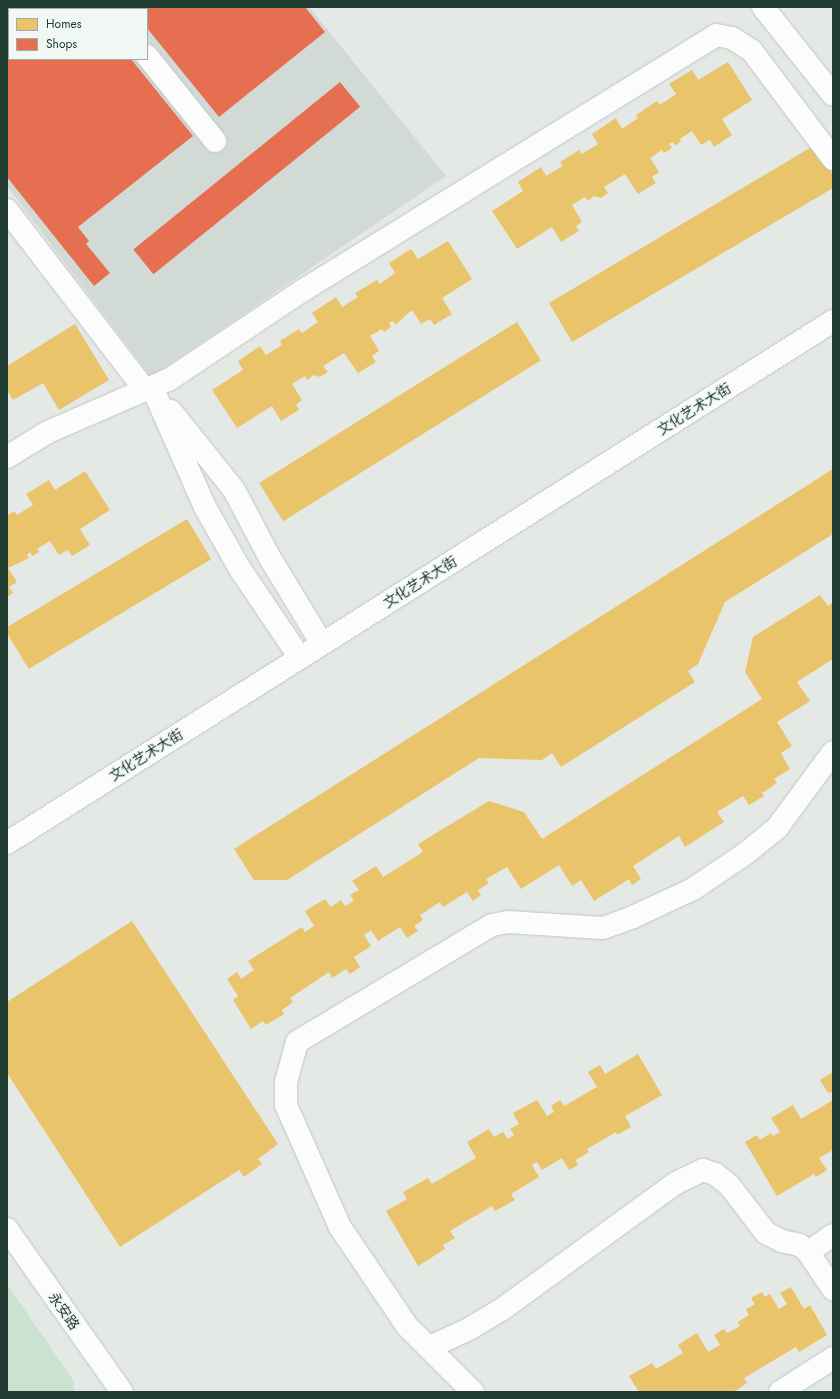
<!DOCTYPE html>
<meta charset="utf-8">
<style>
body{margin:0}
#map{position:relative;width:840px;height:1399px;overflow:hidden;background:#e4e9e6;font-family:Jost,"Noto Sans SC",sans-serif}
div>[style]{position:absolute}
.built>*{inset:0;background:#d1dad5}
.green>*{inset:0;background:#cce2d0}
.homes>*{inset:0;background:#e9c46a;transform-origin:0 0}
.shops>*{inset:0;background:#e76f51;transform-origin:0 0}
.roads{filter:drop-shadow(0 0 1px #c1c6c3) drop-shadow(0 0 1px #c1c6c3)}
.minor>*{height:22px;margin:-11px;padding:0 11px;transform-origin:11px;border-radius:11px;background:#fbfcfb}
span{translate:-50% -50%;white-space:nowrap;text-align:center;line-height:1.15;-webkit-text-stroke:4px #f1f8f4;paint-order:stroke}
.street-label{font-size:14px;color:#213c31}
.frame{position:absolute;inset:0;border:8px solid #213c31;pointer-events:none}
.legend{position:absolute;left:8px;top:8px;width:140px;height:52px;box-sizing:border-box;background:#f1f8f4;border:1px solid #9eada6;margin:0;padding:5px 7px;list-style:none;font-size:12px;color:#213c31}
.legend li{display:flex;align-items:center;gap:8px;height:20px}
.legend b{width:20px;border:1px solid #9eada6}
</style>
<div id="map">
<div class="built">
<div style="clip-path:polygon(evenodd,7px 7px,309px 7px,446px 176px,151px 377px,7px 186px,7px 7px,9px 9px,147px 9px,147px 59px,9px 59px,9px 9px)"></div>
</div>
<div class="green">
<div style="clip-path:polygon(7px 1284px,73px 1380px,75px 1392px,7px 1392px)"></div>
</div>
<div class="homes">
<div style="clip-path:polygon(728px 62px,752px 100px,722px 119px,732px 135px,714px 147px,710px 140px,701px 145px,692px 131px,680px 139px,681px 141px,675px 146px,673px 142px,669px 144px,672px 148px,664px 153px,662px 150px,650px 158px,659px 172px,652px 177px,656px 183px,638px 194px,625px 174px,604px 187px,608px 193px,601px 198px,594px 196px,588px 201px,585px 197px,572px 205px,582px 222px,576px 226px,579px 231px,561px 242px,552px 227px,517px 249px,492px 211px,523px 191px,518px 182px,541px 167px,546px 176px,563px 166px,560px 162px,579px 150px,582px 154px,598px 144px,592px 134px,616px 118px,622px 129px,638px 118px,636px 115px,657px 101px,660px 105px,676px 94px,669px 84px,692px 70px,698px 80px)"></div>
<div style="clip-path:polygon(815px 145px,833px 175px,833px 188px,572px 342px,549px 303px)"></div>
<div style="clip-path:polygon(448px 241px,472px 279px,442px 298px,452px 314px,434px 325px,430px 319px,421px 324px,412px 310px,395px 325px,393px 321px,389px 323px,391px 327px,384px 332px,382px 329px,370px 336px,379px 351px,372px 356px,376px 362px,358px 373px,344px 353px,323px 366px,328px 372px,320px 377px,314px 375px,307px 380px,305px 376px,292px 384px,302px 400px,296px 405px,299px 410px,281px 421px,272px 406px,237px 428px,212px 390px,243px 370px,238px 361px,260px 346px,266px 355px,282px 345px,280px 341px,299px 329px,302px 333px,318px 322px,312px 313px,336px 297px,342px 307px,358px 297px,355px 293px,377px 280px,380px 284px,395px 273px,389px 263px,411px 249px,418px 259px)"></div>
<div style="left:517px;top:322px;width:45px;height:304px;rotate:58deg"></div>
<div style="clip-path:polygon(75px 324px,109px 380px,59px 410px,43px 383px,13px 400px,7px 390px,7px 366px)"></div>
<div style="clip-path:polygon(833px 469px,833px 534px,725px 602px,698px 664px,688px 671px,695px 682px,561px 767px,552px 753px,542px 760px,479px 758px,287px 880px,254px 880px,234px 849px)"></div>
<div style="clip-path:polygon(85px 471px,110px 510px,80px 529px,90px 545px,72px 556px,68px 550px,59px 555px,50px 541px,37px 549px,39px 552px,32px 556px,30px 552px,27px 555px,29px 558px,8px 568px,17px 582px,9px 587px,13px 593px,7px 597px,7px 516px,14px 511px,17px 515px,33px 505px,26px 494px,49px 480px,55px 490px)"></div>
<div style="left:187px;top:519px;width:47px;height:213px;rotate:59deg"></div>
<div style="clip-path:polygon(820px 595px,828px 606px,833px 603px,833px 659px,797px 682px,810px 701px,777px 722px,792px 746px,781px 753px,790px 769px,774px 779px,777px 783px,762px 793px,764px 796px,749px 805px,743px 796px,717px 812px,724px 822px,685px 847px,679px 836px,633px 866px,641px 879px,632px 885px,629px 879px,594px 901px,581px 880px,572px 886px,559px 865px,521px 889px,507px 867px,486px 879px,489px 883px,478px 890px,481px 895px,473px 901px,467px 892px,443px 907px,440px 902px,420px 915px,423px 920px,414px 926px,418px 931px,407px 938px,400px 927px,378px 941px,371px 930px,364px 935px,371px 946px,354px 957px,360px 967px,350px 974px,346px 969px,332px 978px,329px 972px,290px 998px,293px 1002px,282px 1010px,284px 1014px,266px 1025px,263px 1021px,251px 1029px,233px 1000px,238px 996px,227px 979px,237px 972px,241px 979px,254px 970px,248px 961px,302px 927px,305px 932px,314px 926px,305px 911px,325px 899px,331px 907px,341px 900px,345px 906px,354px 901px,350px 895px,359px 890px,352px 881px,376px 866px,383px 877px,423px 852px,418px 844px,489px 801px,524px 812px,542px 839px,762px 699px,745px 672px,753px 637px)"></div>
<div style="clip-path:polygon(132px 921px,278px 1144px,258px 1159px,262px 1164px,244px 1177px,239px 1170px,120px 1247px,7px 1073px,7px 1002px)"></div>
<div style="clip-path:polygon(638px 1054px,662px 1095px,625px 1116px,631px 1127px,617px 1135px,616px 1132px,587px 1149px,589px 1152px,576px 1160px,578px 1165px,569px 1170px,562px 1158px,542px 1170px,537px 1162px,532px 1165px,539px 1177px,511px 1194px,515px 1200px,495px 1211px,492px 1206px,450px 1231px,455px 1238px,443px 1245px,445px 1249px,418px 1266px,386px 1211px,407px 1199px,403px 1192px,428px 1178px,432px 1184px,476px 1158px,467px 1142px,489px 1129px,494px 1137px,503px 1132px,508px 1139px,514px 1135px,510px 1129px,519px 1124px,513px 1113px,537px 1100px,547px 1116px,554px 1112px,551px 1106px,560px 1100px,564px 1106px,597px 1087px,588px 1072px,600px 1065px,605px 1074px)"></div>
<div style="clip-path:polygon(833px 1068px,833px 1094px,831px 1092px,828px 1093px,820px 1080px,833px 1072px,831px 1069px)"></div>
<div style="clip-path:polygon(833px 1100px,833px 1150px,819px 1158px,827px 1170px,816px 1177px,814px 1174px,777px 1196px,745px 1142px,757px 1135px,760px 1140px,771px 1133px,773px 1136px,780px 1132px,771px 1118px,793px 1105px,801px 1119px)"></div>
<div style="clip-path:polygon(791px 1287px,804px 1309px,810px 1305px,827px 1335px,799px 1352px,796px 1347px,744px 1378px,747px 1383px,734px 1392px,639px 1392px,629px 1376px,652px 1363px,656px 1369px,683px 1353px,678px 1345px,697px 1333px,708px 1352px,720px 1345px,714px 1335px,724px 1329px,727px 1333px,740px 1326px,738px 1322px,749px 1315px,746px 1309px,755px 1304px,751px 1298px,762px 1292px,765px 1297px,770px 1294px,779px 1309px,787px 1304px,780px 1293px)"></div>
</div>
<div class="shops">
<div style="clip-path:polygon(7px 7px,89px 7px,91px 9px,9px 9px,9px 59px,131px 59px,193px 136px,78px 227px,89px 241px,86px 244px,110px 273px,94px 286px,7px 177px)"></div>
<div style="clip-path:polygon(130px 7px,305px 7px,325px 32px,219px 117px,147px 28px,147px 9px)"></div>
<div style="left:340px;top:82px;width:32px;height:266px;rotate:51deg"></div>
</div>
<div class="roads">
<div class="minor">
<div style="left:108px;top:7px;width:2px;rotate:63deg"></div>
<div style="left:763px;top:7px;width:112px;rotate:51.5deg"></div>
<div style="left:147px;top:56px;width:109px;rotate:51.3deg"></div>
<div style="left:7px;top:210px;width:227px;rotate:52.5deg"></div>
<div style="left:152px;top:387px;width:131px;rotate:66.2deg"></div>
<div style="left:205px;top:507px;width:71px;rotate:60.6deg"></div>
<div style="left:240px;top:569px;width:107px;rotate:56deg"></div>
<div style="left:171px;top:411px;width:101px;rotate:51.4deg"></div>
<div style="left:234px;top:490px;width:77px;rotate:62.1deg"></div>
<div style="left:270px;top:558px;width:100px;rotate:58.8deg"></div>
<div style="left:7px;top:457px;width:48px;rotate:-31.4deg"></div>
<div style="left:48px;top:432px;width:133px;rotate:-23.5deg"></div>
<div style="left:170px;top:379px;width:159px;rotate:-33.7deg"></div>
<div style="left:302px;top:291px;width:487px;rotate:-31.7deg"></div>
<div style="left:716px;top:35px;width:16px;rotate:11deg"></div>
<div style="left:732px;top:38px;width:24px;rotate:33deg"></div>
<div style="left:752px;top:51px;width:135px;rotate:53.1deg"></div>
<div style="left:7px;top:843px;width:977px;rotate:-32.29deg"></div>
<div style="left:7px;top:1229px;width:199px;rotate:54.8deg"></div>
<div style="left:808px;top:1252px;width:30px;rotate:-34deg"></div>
<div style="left:430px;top:1347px;width:43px;rotate:-24.8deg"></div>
<div style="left:469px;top:1329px;width:37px;rotate:-31deg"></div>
<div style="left:501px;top:1310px;width:216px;rotate:-36deg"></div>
<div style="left:676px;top:1183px;width:30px;rotate:-26deg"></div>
<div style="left:703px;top:1170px;width:13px;rotate:18deg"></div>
<div style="left:715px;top:1174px;width:18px;rotate:38deg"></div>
<div style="left:729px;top:1185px;width:61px;rotate:52.4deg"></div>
<div style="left:766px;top:1233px;width:18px;rotate:27deg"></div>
<div style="left:782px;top:1241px;width:18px;rotate:13deg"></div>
<div style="left:800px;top:1245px;width:11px;rotate:41deg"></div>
<div style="left:808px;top:1252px;width:45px;rotate:56deg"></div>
<div style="left:473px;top:1392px;width:93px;rotate:-135deg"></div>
<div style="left:407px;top:1326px;width:120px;rotate:-124.1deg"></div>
<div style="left:340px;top:1227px;width:133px;rotate:-113.9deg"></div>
<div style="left:286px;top:1105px;width:23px;rotate:-90deg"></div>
<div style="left:286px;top:1082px;width:41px;rotate:-74.6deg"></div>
<div style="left:297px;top:1042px;width:227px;rotate:-31deg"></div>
<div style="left:492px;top:925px;width:16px;rotate:-11deg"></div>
<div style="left:508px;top:922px;width:95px;rotate:3.6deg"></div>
<div style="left:603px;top:928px;width:32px;rotate:-20deg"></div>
<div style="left:633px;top:917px;width:66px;rotate:-25deg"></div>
<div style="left:693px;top:889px;width:63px;rotate:-33.9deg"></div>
<div style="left:745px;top:854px;width:41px;rotate:-39.1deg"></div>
<div style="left:777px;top:828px;width:94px;rotate:-53.6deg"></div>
<div style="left:780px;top:1392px;width:63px;rotate:-32.7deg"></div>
</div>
</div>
<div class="street-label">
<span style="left:694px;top:409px;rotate:-32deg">文化艺术大街</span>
<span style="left:420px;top:582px;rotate:-32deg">文化艺术大街</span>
<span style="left:146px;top:755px;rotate:-32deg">文化艺术大街</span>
<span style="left:64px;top:1311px;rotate:55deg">永安路</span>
</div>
<div class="frame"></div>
<ul class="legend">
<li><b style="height:11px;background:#e9c46a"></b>Homes</li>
<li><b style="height:11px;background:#e76f51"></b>Shops</li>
</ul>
</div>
